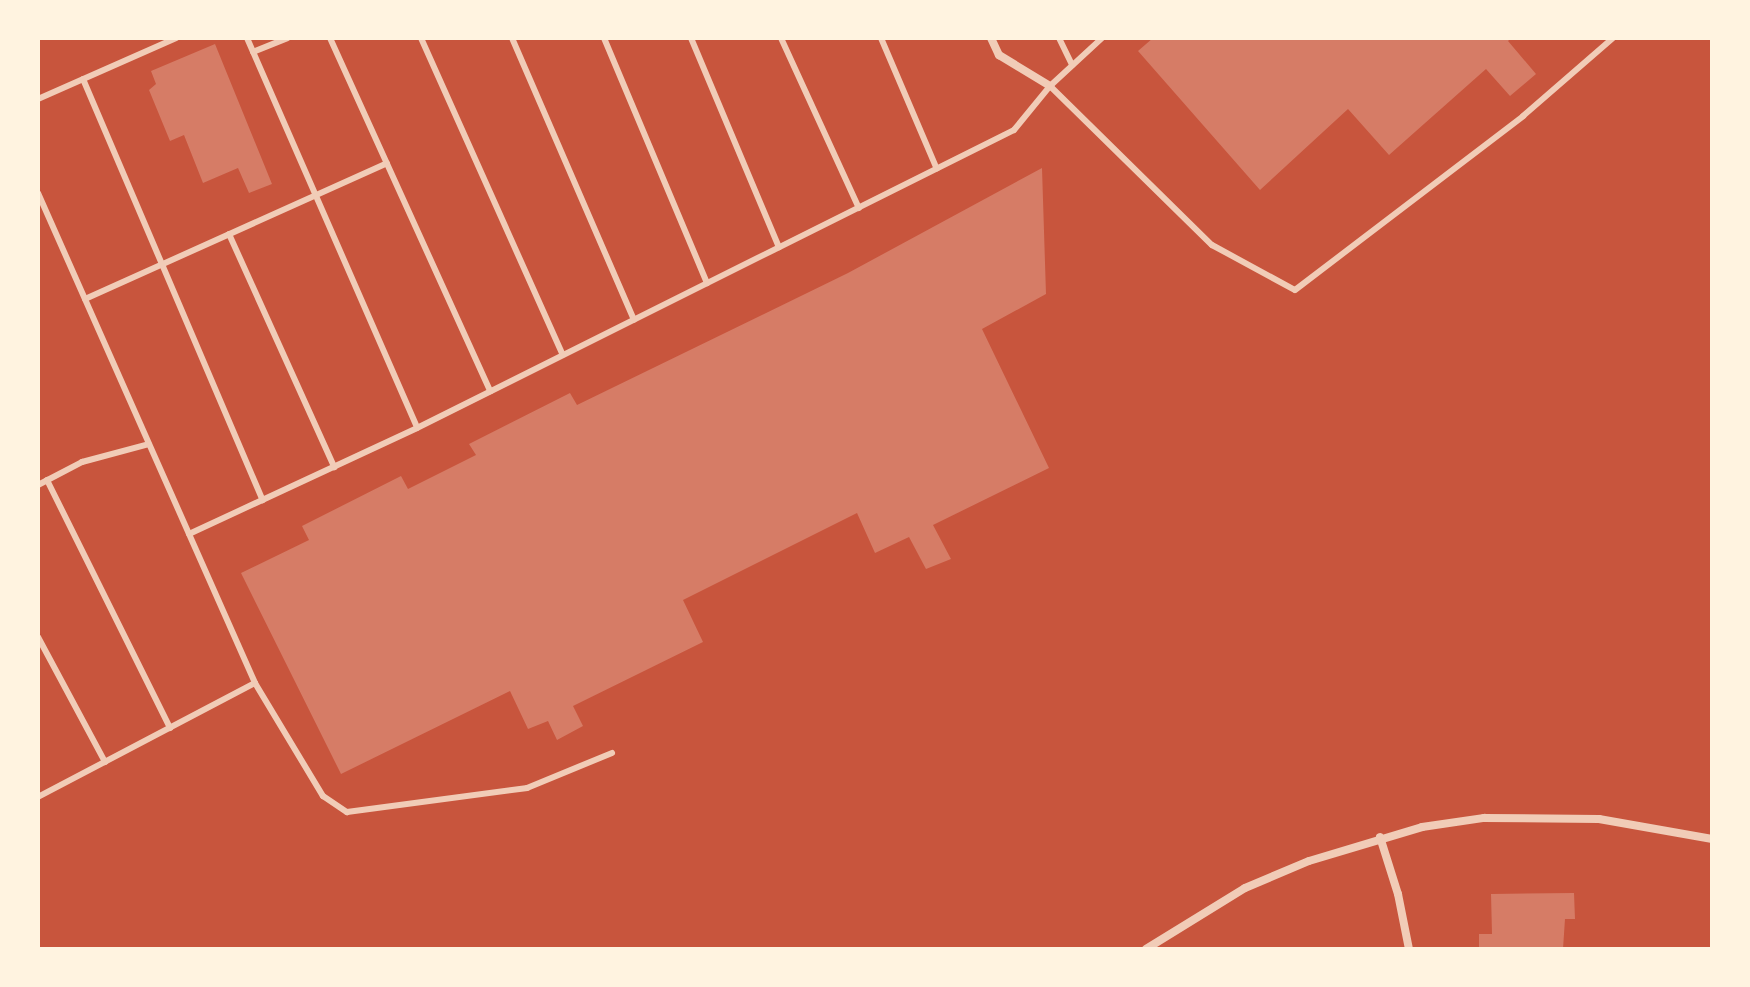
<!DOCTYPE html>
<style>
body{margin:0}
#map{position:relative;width:1750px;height:987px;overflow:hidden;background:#c8553d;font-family:"Exo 2",sans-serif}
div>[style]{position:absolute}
.building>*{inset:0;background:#d67c66}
.service>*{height:6px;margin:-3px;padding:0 3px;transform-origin:3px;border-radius:3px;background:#f1ccb7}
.minor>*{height:8px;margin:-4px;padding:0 4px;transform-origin:4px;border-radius:4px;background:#f1ccb7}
span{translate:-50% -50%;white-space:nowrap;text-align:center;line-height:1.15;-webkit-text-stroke:8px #fff3e0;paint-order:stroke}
.frame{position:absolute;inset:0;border:40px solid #fff3e0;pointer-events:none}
</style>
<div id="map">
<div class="building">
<div style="clip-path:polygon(1153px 38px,1511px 38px,1508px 41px,1536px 74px,1510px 96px,1486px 69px,1389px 155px,1348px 109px,1260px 190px,1138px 51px)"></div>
<div style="clip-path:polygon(215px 44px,272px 184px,249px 193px,238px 168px,203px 183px,184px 135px,170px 141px,149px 90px,156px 84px,151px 71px)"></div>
<div style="clip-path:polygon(1042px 168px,1046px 294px,982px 329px,1049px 468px,933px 525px,951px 559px,926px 569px,909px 537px,875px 553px,857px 513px,683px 600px,703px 642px,573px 706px,583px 726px,557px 740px,548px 721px,528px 729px,510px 691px,341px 774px,241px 573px,309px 540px,302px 526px,401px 476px,408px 489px,476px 455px,469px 444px,570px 393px,577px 405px,848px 273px)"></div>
<div style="clip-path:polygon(1574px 893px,1575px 919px,1565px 919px,1563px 949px,1479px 949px,1479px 934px,1492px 934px,1491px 894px)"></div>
</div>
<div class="service">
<div style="left:247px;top:38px;width:425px;rotate:66.4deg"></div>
<div style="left:330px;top:38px;width:388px;rotate:65.6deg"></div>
<div style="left:421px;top:38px;width:347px;rotate:65.9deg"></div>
<div style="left:512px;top:38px;width:307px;rotate:66.6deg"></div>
<div style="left:604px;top:38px;width:266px;rotate:67.2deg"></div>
<div style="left:691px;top:38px;width:227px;rotate:67.2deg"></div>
<div style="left:781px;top:38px;width:187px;rotate:65.4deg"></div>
<div style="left:881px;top:38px;width:142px;rotate:66.9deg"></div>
<div style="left:1059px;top:38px;width:30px;rotate:64deg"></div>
<div style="left:253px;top:52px;width:37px;rotate:-22deg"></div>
<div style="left:83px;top:79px;width:458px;rotate:66.9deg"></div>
<div style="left:1050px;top:86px;width:227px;rotate:44.5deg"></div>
<div style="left:1212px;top:245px;width:94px;rotate:28.5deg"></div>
<div style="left:1295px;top:290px;width:287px;rotate:-37.3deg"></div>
<div style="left:1523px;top:116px;width:119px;rotate:-40.9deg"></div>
<div style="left:38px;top:99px;width:151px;rotate:-23.8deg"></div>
<div style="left:38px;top:193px;width:536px;rotate:66.11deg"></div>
<div style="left:255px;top:683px;width:245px;rotate:152.3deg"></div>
<div style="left:229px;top:234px;width:256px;rotate:65.7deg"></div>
<div style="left:85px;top:299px;width:331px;rotate:-24.2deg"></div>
<div style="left:47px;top:480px;width:277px;rotate:63.6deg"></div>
<div style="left:38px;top:485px;width:50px;rotate:-27.6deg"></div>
<div style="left:82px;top:462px;width:69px;rotate:-15deg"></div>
<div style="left:189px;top:534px;width:251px;rotate:-24.9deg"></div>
<div style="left:417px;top:428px;width:667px;rotate:-26.53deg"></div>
<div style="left:1014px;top:130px;width:57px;rotate:-50.7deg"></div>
<div style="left:1050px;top:86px;width:71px;rotate:-42.7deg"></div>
<div style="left:38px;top:637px;width:142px;rotate:61.8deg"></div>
<div style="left:255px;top:683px;width:132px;rotate:59deg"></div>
<div style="left:323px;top:796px;width:29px;rotate:34deg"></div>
<div style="left:347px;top:812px;width:182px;rotate:-7.6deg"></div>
<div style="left:527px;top:788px;width:92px;rotate:-22.4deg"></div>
</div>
<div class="minor">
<div style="left:991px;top:38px;width:19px;rotate:65deg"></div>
<div style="left:999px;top:55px;width:60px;rotate:31.3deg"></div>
<div style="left:1380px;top:837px;width:60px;rotate:72.5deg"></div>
<div style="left:1398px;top:894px;width:56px;rotate:78.7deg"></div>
<div style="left:1146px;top:949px;width:116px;rotate:-31.6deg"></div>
<div style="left:1245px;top:888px;width:69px;rotate:-22.9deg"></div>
<div style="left:1309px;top:861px;width:118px;rotate:-16.7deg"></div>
<div style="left:1422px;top:827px;width:63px;rotate:-8.3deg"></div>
<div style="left:1484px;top:818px;width:115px;rotate:0.5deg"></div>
<div style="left:1599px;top:819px;width:115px;rotate:10deg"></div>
</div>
<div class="frame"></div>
</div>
